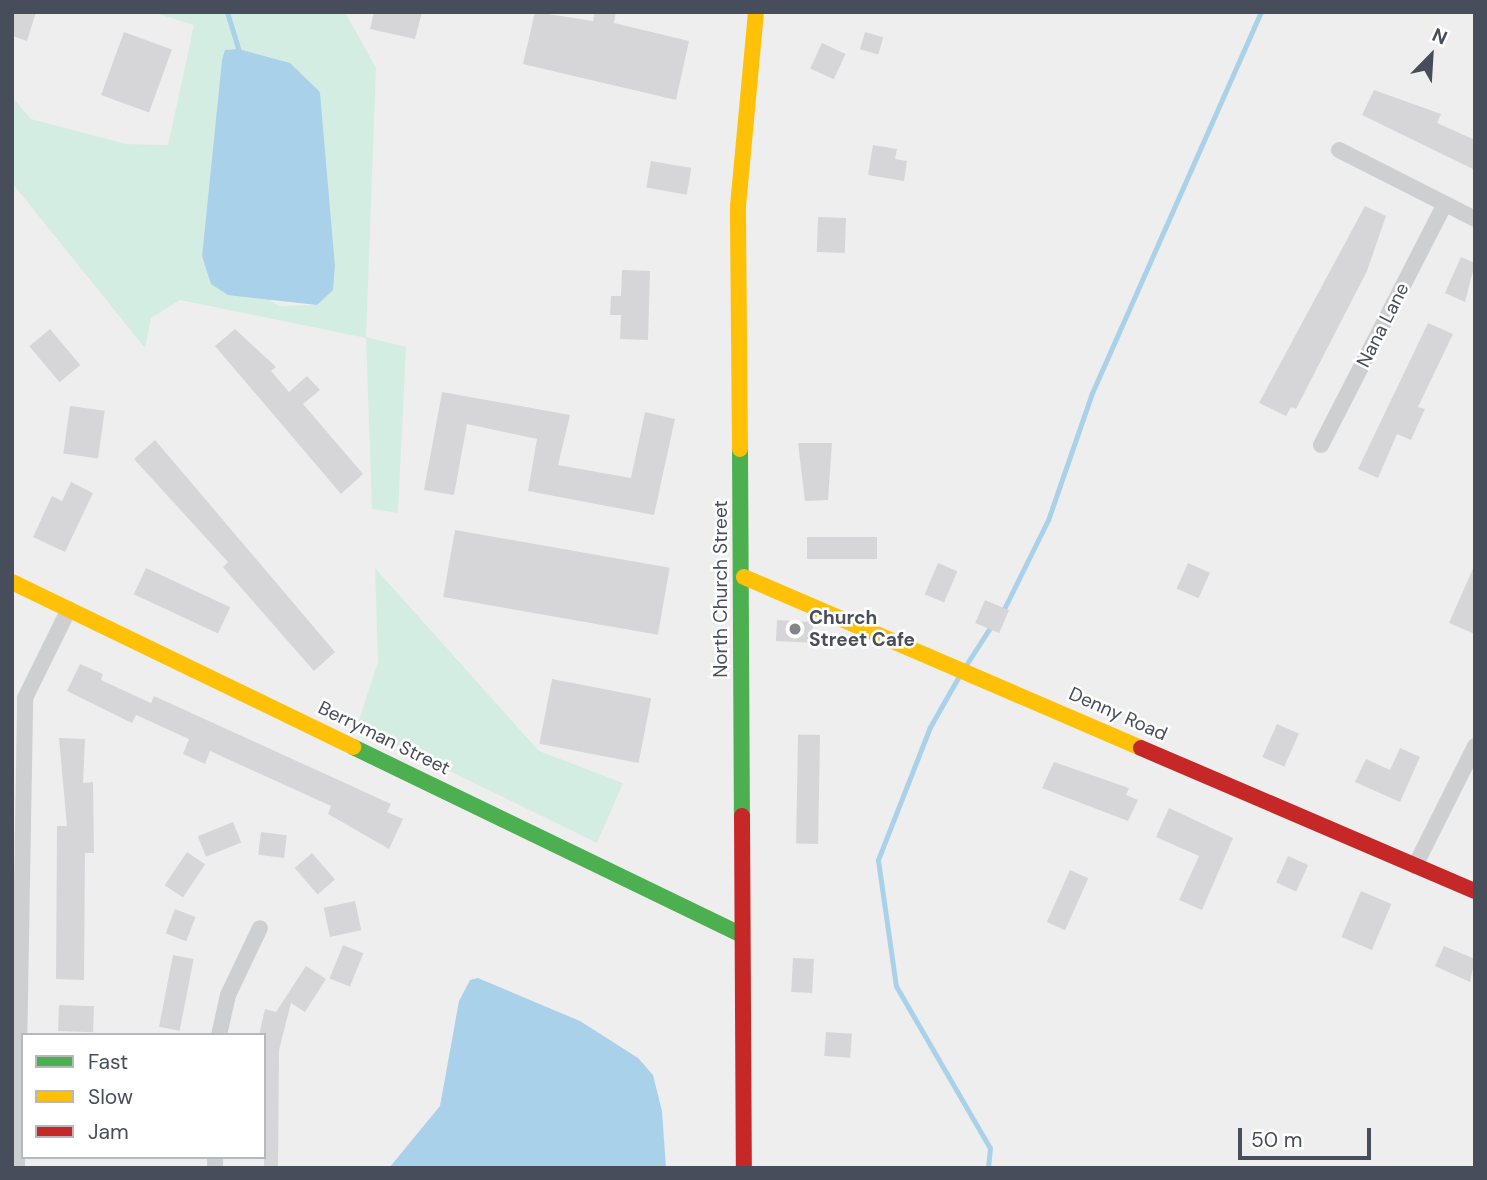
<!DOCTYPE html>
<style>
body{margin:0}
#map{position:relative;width:1487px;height:1180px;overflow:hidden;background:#efeeee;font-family:"DM Sans",sans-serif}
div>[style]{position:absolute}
.green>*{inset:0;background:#d4ede2}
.water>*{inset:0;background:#aad1ea}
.stream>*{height:5px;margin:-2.5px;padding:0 2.5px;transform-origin:2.5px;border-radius:2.5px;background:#aad1ea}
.building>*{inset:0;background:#d6d6d8;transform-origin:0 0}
.street>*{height:16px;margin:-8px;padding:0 8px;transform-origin:8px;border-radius:8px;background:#cdcfd1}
.fast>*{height:16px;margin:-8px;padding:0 8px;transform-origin:8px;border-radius:8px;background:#4caf50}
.slow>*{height:16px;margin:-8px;padding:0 8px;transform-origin:8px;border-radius:8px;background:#ffc107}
.jam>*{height:16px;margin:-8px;padding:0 8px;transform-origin:8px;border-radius:8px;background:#c62828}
.dots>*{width:19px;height:19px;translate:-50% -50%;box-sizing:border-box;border:4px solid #fff;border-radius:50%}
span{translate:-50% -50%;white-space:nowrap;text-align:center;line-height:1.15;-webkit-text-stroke:5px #fff;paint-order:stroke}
.street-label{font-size:19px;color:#474d5a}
.poi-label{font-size:19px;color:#474d5a;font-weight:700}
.left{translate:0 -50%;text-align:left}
.frame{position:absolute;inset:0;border:14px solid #474d5a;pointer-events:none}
.legend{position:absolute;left:21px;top:1033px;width:245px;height:126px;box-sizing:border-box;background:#fff;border:2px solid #b5b8bd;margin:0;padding:9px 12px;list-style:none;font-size:21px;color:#474d5a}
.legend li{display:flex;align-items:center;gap:14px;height:35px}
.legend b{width:35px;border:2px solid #b5b8bd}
.north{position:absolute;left:1396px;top:21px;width:70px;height:70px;-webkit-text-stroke:5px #fff;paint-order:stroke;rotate:24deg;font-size:19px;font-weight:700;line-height:28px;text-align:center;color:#474d5a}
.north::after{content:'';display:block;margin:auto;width:24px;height:32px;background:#474d5a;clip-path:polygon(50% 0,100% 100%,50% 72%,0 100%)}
.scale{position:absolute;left:1238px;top:1128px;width:133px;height:32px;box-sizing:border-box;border:4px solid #474d5a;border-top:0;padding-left:9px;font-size:21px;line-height:24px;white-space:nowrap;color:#474d5a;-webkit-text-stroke:5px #fff;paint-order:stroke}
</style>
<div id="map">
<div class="green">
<div style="clip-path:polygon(evenodd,152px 12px,345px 12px,376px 68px,366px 337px,406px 347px,398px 513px,372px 509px,366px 338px,180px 300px,151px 318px,145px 348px,12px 183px,12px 97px,31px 119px,126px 144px,168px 145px,194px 25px,152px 12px,222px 60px,320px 91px,335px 266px,333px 290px,316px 305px,279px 306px,202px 256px,222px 60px)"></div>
<div style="clip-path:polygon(375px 568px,539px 751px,623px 783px,597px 843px,357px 726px,378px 662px)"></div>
</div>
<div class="water">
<div style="clip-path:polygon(238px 49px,290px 63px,320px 92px,335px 266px,333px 290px,317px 305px,228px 295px,211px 284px,202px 256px,222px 60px,225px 50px)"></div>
<div style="clip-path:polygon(478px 978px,580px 1021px,638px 1058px,653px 1075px,662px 1111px,666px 1168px,389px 1168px,440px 1106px,459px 1001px,470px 980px)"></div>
</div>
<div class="stream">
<div style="left:227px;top:12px;width:39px;rotate:73deg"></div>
<div style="left:1002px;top:613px;width:104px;rotate:-63.7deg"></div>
<div style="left:1048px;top:520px;width:134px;rotate:-70.9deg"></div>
<div style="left:1092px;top:393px;width:417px;rotate:-66.1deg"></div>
<div style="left:966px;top:665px;width:46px;rotate:-57.3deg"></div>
<div style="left:959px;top:676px;width:59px;rotate:119.6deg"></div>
<div style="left:930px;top:727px;width:143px;rotate:111.4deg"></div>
<div style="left:878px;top:860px;width:127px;rotate:81.9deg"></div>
<div style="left:896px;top:986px;width:187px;rotate:59.9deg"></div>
<div style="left:990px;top:1148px;width:20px;rotate:96deg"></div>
</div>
<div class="building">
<div style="clip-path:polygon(12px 12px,36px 12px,27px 41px,12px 36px)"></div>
<div style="clip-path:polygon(374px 12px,422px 12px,415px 39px,370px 29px)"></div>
<div style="clip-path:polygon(535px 12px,593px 21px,595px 12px,616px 12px,614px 23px,689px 41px,676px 100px,523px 64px)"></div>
<div style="left:124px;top:32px;width:51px;height:67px;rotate:20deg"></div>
<div style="left:865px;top:32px;width:19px;height:18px;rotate:16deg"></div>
<div style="left:822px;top:43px;width:26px;height:28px;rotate:25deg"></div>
<div style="clip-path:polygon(1374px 90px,1441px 114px,1437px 123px,1475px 140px,1475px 170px,1362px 115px)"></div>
<div style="clip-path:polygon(873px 145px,897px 149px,895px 159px,907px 161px,904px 181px,868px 175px)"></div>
<div style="left:651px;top:161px;width:41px;height:27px;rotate:10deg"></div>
<div style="clip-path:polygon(1365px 206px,1386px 216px,1367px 271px,1296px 409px,1291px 407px,1286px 416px,1259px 403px)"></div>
<div style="left:818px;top:217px;width:28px;height:35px;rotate:2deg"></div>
<div style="clip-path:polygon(1461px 257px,1475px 263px,1465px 302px,1445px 293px)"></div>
<div style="clip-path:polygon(622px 270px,650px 271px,648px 340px,620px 339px,621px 315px,610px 315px,611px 296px,621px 296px)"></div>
<div style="clip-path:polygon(1428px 323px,1453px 334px,1418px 407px,1425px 409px,1411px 440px,1397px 434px,1378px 478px,1358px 469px)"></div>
<div style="left:50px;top:329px;width:47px;height:27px;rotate:50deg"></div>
<div style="clip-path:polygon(235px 329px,276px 367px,271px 371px,289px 392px,307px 376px,320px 390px,303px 404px,363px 474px,341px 494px,215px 346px)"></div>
<div style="clip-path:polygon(442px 392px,570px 415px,558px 465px,631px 478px,645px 412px,675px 419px,654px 515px,528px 491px,537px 439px,467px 424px,454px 495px,424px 490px)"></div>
<div style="left:70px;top:406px;width:35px;height:48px;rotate:8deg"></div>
<div style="clip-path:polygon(155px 440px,335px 652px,314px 671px,223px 567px,228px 562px,134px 459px)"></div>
<div style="clip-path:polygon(798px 443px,832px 443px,828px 500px,805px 501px)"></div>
<div style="clip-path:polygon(71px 482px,93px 493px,65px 552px,33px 537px,52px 496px,62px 501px)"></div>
<div style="left:455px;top:530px;width:218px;height:68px;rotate:10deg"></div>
<div style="left:807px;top:537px;width:70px;height:22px"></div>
<div style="left:938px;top:563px;width:21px;height:34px;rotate:23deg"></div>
<div style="left:1188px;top:563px;width:24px;height:28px;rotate:24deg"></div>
<div style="clip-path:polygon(1475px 564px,1475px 634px,1449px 623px)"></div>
<div style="left:146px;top:568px;width:93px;height:29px;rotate:25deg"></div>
<div style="left:985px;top:600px;width:26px;height:25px;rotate:23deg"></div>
<div style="left:777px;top:620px;width:36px;height:21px;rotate:3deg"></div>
<div style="clip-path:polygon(80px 664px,103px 674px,101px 680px,151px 703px,154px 696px,391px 804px,387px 812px,403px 819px,389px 849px,328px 814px,331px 806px,210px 751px,205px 764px,183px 754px,189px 739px,136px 715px,132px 723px,67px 691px)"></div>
<div style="left:552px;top:679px;width:101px;height:66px;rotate:11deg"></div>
<div style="left:1277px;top:724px;width:24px;height:36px;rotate:24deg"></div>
<div style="left:820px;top:735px;width:109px;height:22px;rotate:91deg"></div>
<div style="clip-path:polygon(59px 738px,85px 739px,83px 783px,93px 782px,94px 853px,85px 853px,84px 980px,56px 979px,57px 826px,67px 826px)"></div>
<div style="clip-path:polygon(1400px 748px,1420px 757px,1400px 802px,1355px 782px,1366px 759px,1390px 770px)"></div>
<div style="clip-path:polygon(1054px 762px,1129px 788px,1126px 795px,1138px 800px,1128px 821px,1042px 788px)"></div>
<div style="clip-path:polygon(1169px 808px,1233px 838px,1202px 910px,1179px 900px,1199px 856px,1156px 837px)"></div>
<div style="left:233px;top:822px;width:22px;height:38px;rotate:68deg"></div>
<div style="left:261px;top:832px;width:26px;height:23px;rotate:7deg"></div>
<div style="left:187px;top:852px;width:22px;height:40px;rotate:34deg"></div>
<div style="left:312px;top:853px;width:35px;height:23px;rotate:49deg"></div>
<div style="left:1288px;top:856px;width:22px;height:29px;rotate:24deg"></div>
<div style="left:1070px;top:870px;width:20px;height:57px;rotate:24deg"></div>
<div style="left:1361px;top:891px;width:33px;height:50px;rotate:23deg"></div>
<div style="left:355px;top:901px;width:30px;height:32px;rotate:78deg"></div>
<div style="left:175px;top:909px;width:22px;height:26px;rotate:21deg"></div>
<div style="left:343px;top:945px;width:22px;height:36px;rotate:22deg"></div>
<div style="clip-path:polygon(1444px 946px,1475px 959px,1470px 982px,1435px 966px)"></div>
<div style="left:173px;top:955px;width:21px;height:73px;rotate:11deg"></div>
<div style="left:793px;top:958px;width:21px;height:34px;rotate:3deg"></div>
<div style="clip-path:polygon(306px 966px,326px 979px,305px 1012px,291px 1003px,279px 1050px,278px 1168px,264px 1168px,264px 1035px,259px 1035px,265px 1009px,276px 1012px)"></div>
<div style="left:59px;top:1005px;width:35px;height:26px;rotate:2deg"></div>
<div style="left:826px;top:1032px;width:26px;height:24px;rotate:4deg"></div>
</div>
<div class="street">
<div style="left:1339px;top:150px;width:153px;rotate:26.9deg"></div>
<div style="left:1321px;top:445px;width:271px;rotate:-62.8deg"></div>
<div style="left:1415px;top:866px;width:134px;rotate:-63.4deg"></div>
<div style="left:219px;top:1035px;width:41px;rotate:-77.3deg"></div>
<div style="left:228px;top:995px;width:74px;rotate:-64.5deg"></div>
<div style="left:17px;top:1168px;width:470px;rotate:-89deg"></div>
<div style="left:25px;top:698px;width:99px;rotate:-63.7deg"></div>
<div style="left:215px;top:1168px;width:11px;rotate:-90deg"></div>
</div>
<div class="fast">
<div style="left:740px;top:449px;width:367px;rotate:89.7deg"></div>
<div style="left:353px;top:747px;width:428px;rotate:25.8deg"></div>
</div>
<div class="slow">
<div style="left:740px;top:449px;width:243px;rotate:-90.5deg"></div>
<div style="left:738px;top:206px;width:195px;rotate:-84.7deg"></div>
<div style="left:744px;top:577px;width:432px;rotate:23.3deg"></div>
<div style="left:12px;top:582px;width:379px;rotate:25.8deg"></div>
</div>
<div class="jam">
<div style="left:1141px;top:748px;width:363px;rotate:23.2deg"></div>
<div style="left:742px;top:816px;width:352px;rotate:89.7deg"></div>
</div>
<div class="dots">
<div style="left:795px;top:629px;background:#82858e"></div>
</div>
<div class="street-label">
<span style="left:1383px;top:325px;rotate:-63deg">Nana Lane</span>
<span style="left:721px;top:589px;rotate:-90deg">North Church Street</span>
<span style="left:1118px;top:714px;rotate:24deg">Denny Road</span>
<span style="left:384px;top:738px;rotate:26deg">Berryman Street</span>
</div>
<div class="poi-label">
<span class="left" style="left:809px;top:629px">Church<br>Street Cafe</span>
</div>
<div class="frame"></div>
<ul class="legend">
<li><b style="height:9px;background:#4caf50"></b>Fast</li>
<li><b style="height:9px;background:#ffc107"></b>Slow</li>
<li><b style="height:9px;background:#c62828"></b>Jam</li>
</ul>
<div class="north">N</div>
<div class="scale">50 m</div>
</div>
